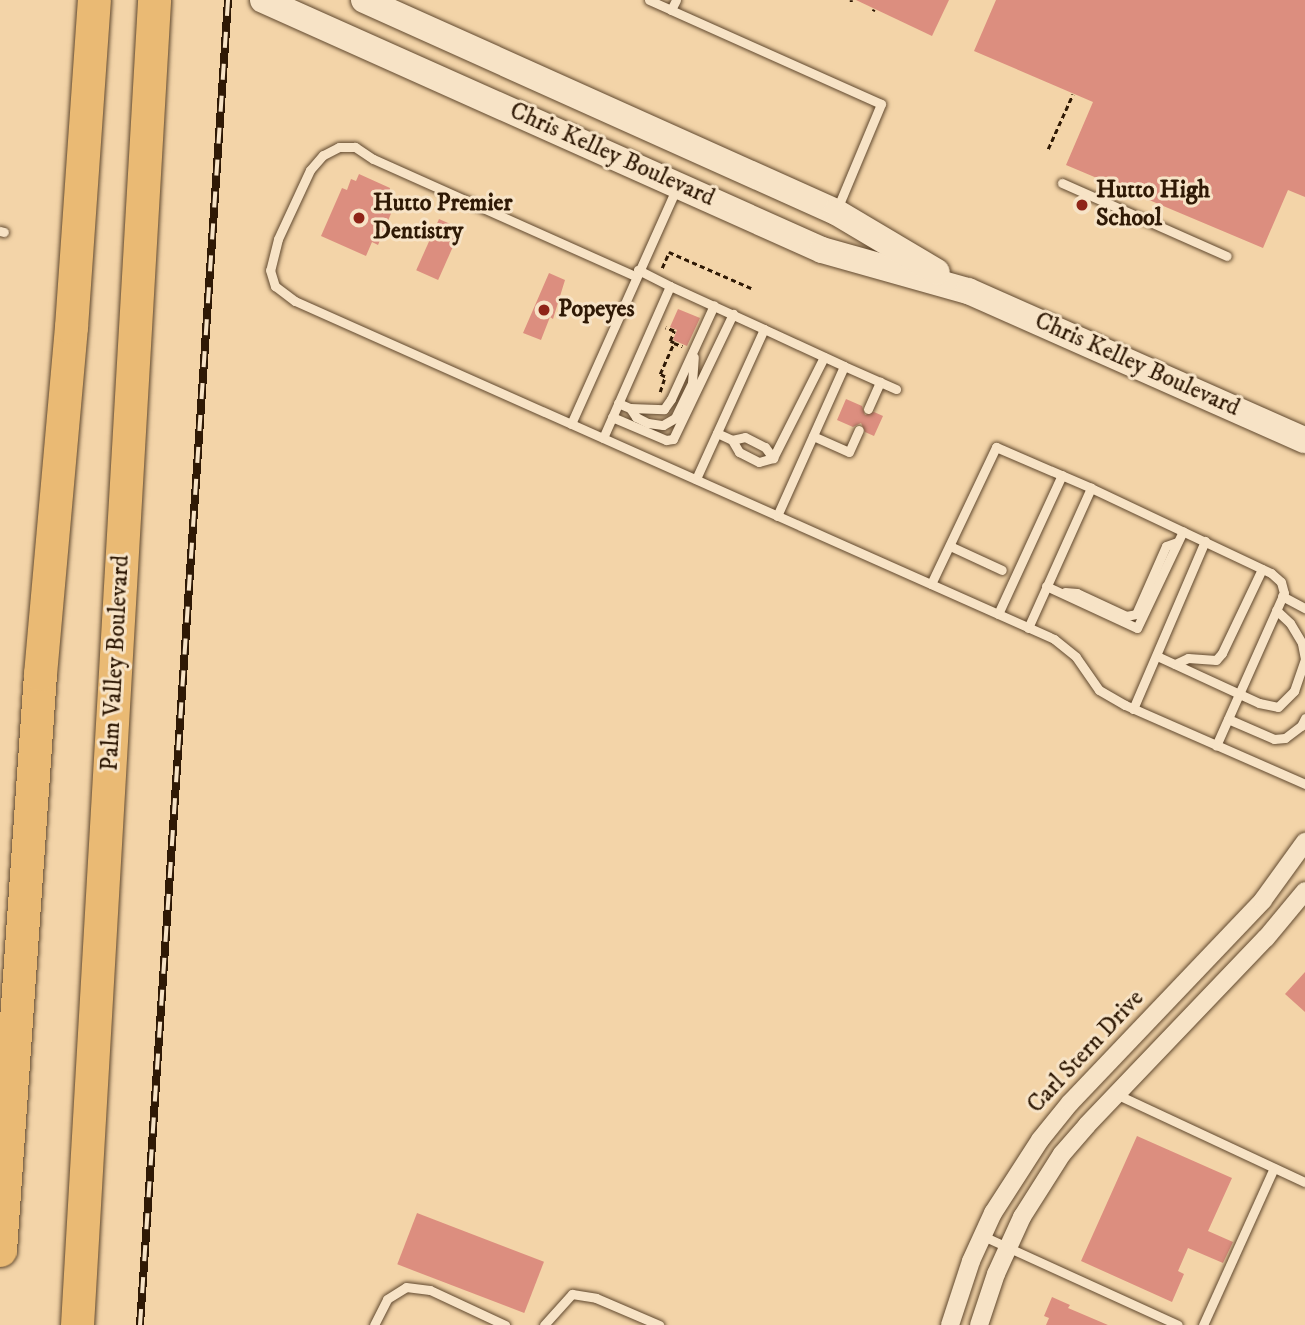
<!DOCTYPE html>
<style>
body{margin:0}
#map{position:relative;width:1305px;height:1325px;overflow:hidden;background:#f3d4a8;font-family:"IM FELL DW Pica",serif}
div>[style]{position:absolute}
.building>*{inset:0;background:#dc8e7f;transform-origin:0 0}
.path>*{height:2.5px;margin-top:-1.25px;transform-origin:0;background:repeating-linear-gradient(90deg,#2f1905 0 5px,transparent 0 8.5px)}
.roads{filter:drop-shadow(0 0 2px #60482e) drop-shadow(0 0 2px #60482e)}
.lane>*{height:9px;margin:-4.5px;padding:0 4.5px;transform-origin:4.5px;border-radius:4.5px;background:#f7e3c6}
.street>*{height:18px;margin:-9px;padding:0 9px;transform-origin:9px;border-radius:9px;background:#f7e3c6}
.secondary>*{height:26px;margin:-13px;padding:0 13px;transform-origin:13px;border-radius:13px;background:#f7e3c6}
.highway>*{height:33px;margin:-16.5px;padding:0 16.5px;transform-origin:16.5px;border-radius:16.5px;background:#eaba74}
.rail>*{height:8px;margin-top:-4px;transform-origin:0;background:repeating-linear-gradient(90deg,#f7e3c6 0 16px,#2f1905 0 32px);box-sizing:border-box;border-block:2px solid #2f1905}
.dots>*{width:19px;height:19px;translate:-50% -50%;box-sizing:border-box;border:4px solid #f7e3c6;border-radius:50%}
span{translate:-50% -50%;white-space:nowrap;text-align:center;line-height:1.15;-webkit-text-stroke:6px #f7e3c6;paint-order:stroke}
.street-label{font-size:24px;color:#2f1905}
.poi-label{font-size:24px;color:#2f1905;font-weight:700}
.left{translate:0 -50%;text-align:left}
</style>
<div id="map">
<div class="building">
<div style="clip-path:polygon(856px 0,949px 0,932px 36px)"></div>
<div style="clip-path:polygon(996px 0,1305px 0,1305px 197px,1288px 190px,1263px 248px,1066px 165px,1093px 102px,974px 51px)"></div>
<div style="clip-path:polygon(359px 174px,390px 188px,389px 195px,397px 199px,378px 245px,372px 242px,366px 256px,321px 236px,342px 188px,347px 190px,351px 179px,356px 181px)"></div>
<div style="left:439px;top:219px;width:24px;height:56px;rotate:24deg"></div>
<div style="clip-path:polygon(549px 273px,565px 280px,553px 319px,550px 317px,541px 340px,523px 333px)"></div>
<div style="clip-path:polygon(678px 309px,700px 318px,687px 346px,673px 340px,677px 330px,670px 327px)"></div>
<div style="clip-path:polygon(846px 399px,862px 406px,865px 415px,874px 412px,883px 416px,874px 436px,865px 432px,861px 423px,853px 427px,837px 420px)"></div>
<div style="clip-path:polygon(1305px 972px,1305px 1012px,1285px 994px)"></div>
<div style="clip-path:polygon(1137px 1136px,1232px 1178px,1208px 1231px,1233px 1242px,1223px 1263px,1188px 1248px,1178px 1271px,1184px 1274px,1172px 1302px,1081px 1261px)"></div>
<div style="left:417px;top:1213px;width:136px;height:55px;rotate:21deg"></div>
<div style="clip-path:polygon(1052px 1297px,1070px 1305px,1068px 1308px,1108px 1325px,1046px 1325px,1049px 1318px,1044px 1316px)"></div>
</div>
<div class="path">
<div style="left:851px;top:2px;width:2px;rotate:-90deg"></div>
<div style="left:873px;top:11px;width:2px;rotate:-63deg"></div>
<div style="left:1048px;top:149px;width:60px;rotate:-65.6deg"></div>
<div style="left:662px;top:268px;width:17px;rotate:-66deg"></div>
<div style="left:669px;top:252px;width:90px;rotate:23.7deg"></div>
<div style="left:674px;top:343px;width:9px;rotate:21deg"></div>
<div style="left:660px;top:392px;width:16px;rotate:-72deg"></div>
<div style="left:665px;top:377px;width:6px;rotate:-149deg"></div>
<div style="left:660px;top:374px;width:34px;rotate:-66deg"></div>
<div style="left:674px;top:343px;width:4px;rotate:-153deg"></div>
<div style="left:670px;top:341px;width:11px;rotate:-68deg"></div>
<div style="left:674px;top:331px;width:9px;rotate:-159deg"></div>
</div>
<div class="roads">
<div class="lane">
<div style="left:649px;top:0;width:24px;rotate:24deg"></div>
<div style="left:676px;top:0;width:11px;rotate:117deg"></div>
<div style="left:671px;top:10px;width:230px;rotate:24.1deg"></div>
<div style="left:881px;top:104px;width:114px;rotate:112.7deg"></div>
<div style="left:1062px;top:183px;width:180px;rotate:23.9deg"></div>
<div style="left:0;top:231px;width:4px;rotate:14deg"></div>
<div style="left:635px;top:276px;width:287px;rotate:-155.9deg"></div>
<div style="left:373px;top:159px;width:22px;rotate:-146deg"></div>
<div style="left:355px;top:147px;width:16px;rotate:180deg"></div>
<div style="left:339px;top:147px;width:18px;rotate:153deg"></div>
<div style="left:323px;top:155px;width:20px;rotate:131deg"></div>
<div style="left:310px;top:170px;width:76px;rotate:114.9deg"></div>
<div style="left:278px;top:239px;width:32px;rotate:104deg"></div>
<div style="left:270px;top:270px;width:17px;rotate:73deg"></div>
<div style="left:275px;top:286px;width:25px;rotate:37deg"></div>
<div style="left:295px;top:301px;width:831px;rotate:24deg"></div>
<div style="left:1054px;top:639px;width:28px;rotate:39deg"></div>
<div style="left:1076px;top:657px;width:40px;rotate:55.1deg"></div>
<div style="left:1099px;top:690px;width:30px;rotate:30deg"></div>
<div style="left:1125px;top:705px;width:197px;rotate:23.7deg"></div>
<div style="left:670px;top:286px;width:103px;rotate:24.6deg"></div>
<div style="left:764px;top:329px;width:165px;rotate:114.4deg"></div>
<div style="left:764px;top:329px;width:88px;rotate:24.8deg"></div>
<div style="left:618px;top:403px;width:13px;rotate:23deg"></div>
<div style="left:630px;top:408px;width:34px;rotate:2deg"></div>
<div style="left:664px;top:409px;width:12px;rotate:-55deg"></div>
<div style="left:671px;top:399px;width:103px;rotate:-65.4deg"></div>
<div style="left:630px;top:408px;width:11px;rotate:56deg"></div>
<div style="left:636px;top:417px;width:13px;rotate:27deg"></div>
<div style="left:648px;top:423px;width:15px;rotate:8deg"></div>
<div style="left:663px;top:425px;width:14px;rotate:-30deg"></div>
<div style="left:675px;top:418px;width:39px;rotate:-64deg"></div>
<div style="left:692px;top:383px;width:26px;rotate:-86deg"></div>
<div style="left:868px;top:409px;width:30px;rotate:-66deg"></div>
<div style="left:612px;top:417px;width:59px;rotate:23.1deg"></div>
<div style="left:666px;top:440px;width:7px;rotate:-8deg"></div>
<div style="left:673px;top:439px;width:139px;rotate:-64.4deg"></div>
<div style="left:571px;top:424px;width:257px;rotate:-65.9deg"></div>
<div style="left:717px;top:433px;width:17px;rotate:25deg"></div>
<div style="left:732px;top:440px;width:14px;rotate:60deg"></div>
<div style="left:739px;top:452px;width:22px;rotate:27deg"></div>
<div style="left:759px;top:462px;width:15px;rotate:-16deg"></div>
<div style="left:773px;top:458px;width:113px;rotate:-63.2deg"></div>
<div style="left:813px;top:436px;width:39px;rotate:24deg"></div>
<div style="left:849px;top:452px;width:24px;rotate:-66deg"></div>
<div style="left:603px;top:438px;width:166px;rotate:-66.2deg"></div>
<div style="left:670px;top:286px;width:36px;rotate:-153deg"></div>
<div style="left:732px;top:440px;width:13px;rotate:-13deg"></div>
<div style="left:745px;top:437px;width:22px;rotate:27deg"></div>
<div style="left:765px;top:447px;width:14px;rotate:54deg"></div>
<div style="left:777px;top:516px;width:164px;rotate:-65.9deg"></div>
<div style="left:844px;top:366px;width:57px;rotate:23.9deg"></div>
<div style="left:950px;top:546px;width:57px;rotate:24.8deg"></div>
<div style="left:931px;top:584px;width:152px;rotate:-64.6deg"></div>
<div style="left:996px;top:447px;width:103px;rotate:23.3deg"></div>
<div style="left:1046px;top:586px;width:100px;rotate:24.8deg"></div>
<div style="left:1137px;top:628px;width:107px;rotate:-64.6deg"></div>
<div style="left:1065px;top:592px;width:12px;rotate:5deg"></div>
<div style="left:1077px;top:593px;width:54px;rotate:25.1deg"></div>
<div style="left:1126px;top:616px;width:10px;rotate:-11deg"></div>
<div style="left:1136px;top:614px;width:74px;rotate:-66.2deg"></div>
<div style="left:1166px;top:546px;width:12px;rotate:-20deg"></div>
<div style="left:1282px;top:596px;width:26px;rotate:28deg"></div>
<div style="left:998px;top:614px;width:153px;rotate:-65.3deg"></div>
<div style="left:1028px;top:628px;width:154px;rotate:-65.8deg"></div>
<div style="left:1091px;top:488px;width:199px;rotate:25.3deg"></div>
<div style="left:1271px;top:573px;width:13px;rotate:42deg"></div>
<div style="left:1281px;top:582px;width:11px;rotate:75deg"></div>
<div style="left:1284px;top:593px;width:167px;rotate:114deg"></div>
<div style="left:1157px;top:656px;width:112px;rotate:24.7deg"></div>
<div style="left:1259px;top:703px;width:19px;rotate:12deg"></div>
<div style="left:1278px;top:707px;width:23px;rotate:-45deg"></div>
<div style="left:1294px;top:691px;width:34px;rotate:-71deg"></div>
<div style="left:1305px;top:659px;width:16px;rotate:-101deg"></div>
<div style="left:1302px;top:643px;width:23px;rotate:-121deg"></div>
<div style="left:1290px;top:623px;width:19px;rotate:-137deg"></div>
<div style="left:1175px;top:664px;width:14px;rotate:-25deg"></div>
<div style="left:1188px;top:658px;width:28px;rotate:4deg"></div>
<div style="left:1216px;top:660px;width:9px;rotate:-49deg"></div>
<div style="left:1222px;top:653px;width:93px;rotate:-64.5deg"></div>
<div style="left:1133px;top:709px;width:183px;rotate:-66.8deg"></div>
<div style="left:1228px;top:719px;width:50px;rotate:23.5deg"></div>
<div style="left:1274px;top:739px;width:11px;rotate:-5deg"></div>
<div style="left:1285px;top:738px;width:20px;rotate:-37deg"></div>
<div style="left:1301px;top:726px;width:9px;rotate:-63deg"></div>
<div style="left:1116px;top:1094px;width:208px;rotate:25deg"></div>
<div style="left:983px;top:1236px;width:214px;rotate:24.5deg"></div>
<div style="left:374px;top:1325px;width:29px;rotate:-63deg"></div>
<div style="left:387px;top:1299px;width:22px;rotate:-32deg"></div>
<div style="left:406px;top:1287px;width:24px;rotate:7deg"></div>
<div style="left:430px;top:1290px;width:83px;rotate:25deg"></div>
<div style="left:544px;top:1325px;width:42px;rotate:-47.9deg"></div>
<div style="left:572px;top:1294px;width:24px;rotate:9deg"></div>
<div style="left:596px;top:1298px;width:69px;rotate:23.2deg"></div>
<div style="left:1203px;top:1325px;width:172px;rotate:-65.7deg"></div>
</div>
<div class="street">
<div style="left:950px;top:1325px;width:67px;rotate:-71.8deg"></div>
<div style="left:971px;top:1261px;width:53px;rotate:-65.4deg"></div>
<div style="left:993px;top:1213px;width:87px;rotate:-57.2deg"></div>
<div style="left:1040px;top:1140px;width:48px;rotate:-51deg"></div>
<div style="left:1070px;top:1103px;width:280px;rotate:-46.4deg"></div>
<div style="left:1263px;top:900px;width:72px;rotate:-54.1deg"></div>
<div style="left:979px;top:1325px;width:54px;rotate:-71.6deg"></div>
<div style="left:996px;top:1274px;width:63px;rotate:-65.5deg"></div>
<div style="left:1022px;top:1217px;width:75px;rotate:-57.6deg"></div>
<div style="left:1062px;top:1154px;width:38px;rotate:-49deg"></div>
<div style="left:1087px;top:1125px;width:259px;rotate:-46.3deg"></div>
<div style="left:1266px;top:938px;width:61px;rotate:-50.3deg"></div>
</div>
<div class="secondary">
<div style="left:263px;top:0;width:612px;rotate:24.1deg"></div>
<div style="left:822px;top:250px;width:152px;rotate:15.7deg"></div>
<div style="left:968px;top:291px;width:368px;rotate:23.9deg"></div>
<div style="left:364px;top:0;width:517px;rotate:24.19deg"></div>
<div style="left:836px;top:212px;width:117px;rotate:30.7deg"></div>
</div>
<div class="highway">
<div style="left:0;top:1250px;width:577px;rotate:-86.03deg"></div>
<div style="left:40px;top:674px;width:348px;rotate:-84.9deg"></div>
<div style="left:71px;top:327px;width:328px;rotate:-86deg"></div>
<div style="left:77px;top:1325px;width:1327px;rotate:-86.67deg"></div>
</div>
</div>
<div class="rail">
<div style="left:140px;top:1325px;width:1328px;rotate:-86.2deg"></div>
</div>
<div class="dots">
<div style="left:1082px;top:205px;background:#8f2418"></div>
<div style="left:359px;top:218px;background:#8f2418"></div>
<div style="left:544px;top:310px;background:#8f2418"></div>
</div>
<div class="street-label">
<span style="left:612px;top:155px;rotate:24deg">Chris Kelley Boulevard</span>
<span style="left:1137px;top:365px;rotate:24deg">Chris Kelley Boulevard</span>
<span style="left:116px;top:663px;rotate:-87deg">Palm Valley Boulevard</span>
<span style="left:1086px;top:1052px;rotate:-47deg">Carl Stern Drive</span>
</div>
<div class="poi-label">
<span class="left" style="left:1096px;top:205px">Hutto High<br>School</span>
<span class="left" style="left:373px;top:218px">Hutto Premier<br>Dentistry</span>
<span class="left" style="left:558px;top:310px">Popeyes</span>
</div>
</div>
